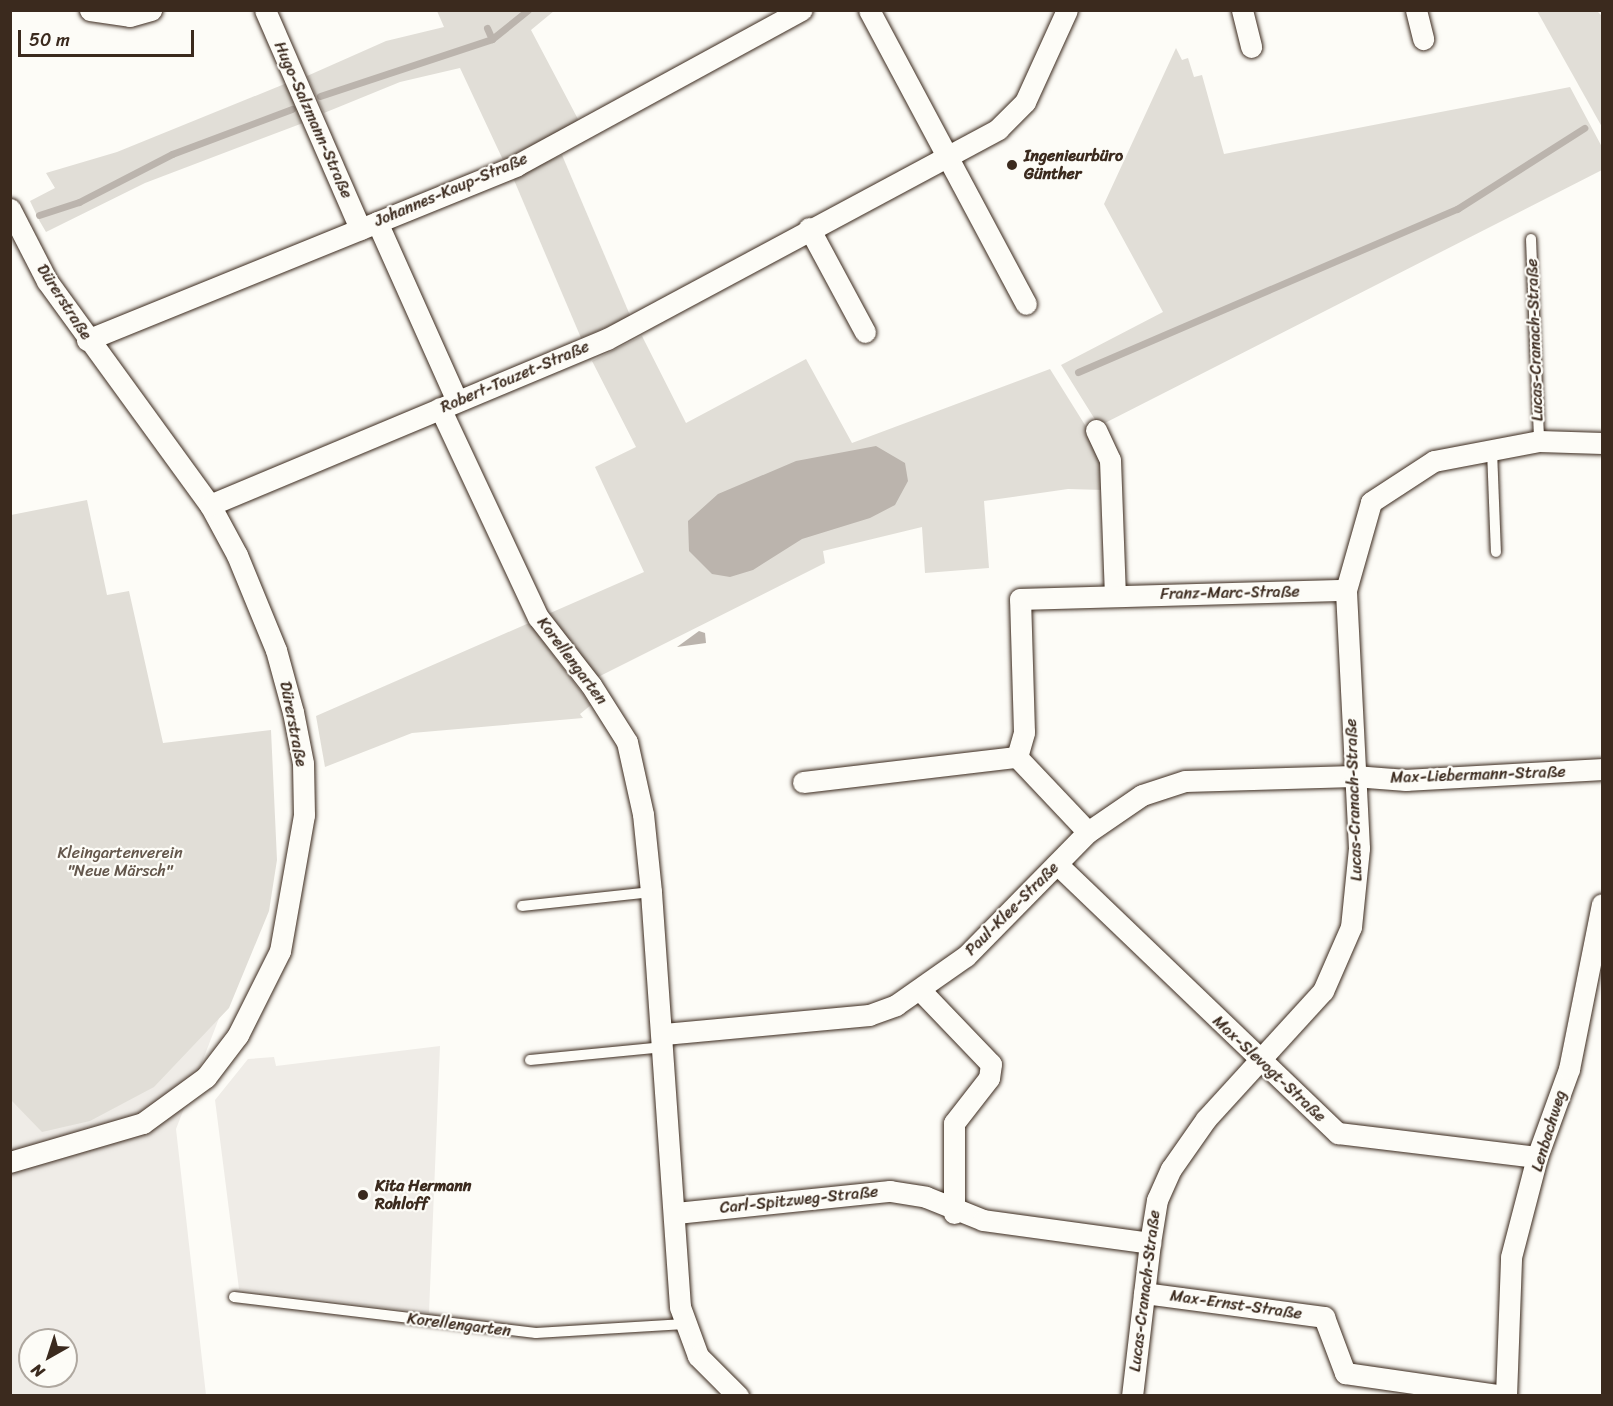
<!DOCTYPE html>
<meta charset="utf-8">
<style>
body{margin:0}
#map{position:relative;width:1613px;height:1406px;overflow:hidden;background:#fdfcf7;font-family:Sriracha,sans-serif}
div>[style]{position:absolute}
.built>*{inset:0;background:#efece7}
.green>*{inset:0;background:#e1ded7;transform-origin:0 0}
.water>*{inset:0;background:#bbb4ad}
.stream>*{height:7px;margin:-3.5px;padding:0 3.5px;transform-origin:3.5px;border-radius:3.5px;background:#bbb4ad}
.roads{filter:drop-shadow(0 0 2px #3b2a1e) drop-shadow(0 0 2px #3b2a1e)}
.lane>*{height:10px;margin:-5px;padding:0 5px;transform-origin:5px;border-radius:5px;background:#fdfcf7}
.street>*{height:21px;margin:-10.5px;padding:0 10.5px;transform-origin:10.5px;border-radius:10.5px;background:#fdfcf7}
.dots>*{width:16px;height:16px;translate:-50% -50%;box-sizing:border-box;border:3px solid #fdfcf7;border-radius:50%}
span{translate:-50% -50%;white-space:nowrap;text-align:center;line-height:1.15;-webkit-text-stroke:4.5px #fdfcf7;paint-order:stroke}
.street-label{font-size:16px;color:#3b2a1e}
.poi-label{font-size:16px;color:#3b2a1e;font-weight:700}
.left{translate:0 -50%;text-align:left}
.park-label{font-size:16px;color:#64574c}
.frame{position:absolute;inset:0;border:12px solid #3b2a1e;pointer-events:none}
.north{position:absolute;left:18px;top:1328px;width:60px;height:60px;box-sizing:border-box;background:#fdfcf7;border:2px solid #afa8a0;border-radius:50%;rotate:219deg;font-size:16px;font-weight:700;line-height:24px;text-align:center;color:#3b2a1e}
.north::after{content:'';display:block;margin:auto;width:21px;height:27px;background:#3b2a1e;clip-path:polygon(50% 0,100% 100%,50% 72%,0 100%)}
.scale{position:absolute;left:18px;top:30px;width:176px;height:27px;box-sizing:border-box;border:3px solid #3b2a1e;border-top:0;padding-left:8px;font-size:18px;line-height:21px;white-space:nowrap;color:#3b2a1e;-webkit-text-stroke:4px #fdfcf7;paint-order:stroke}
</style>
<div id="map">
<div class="built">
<div style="clip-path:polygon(evenodd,244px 954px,176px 1129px,206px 1395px,11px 1396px,11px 996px,244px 954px,30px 1340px,66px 1340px,66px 1376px,30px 1376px,30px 1340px)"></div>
<div style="clip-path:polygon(440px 1046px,429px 1313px,239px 1289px,215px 1100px,248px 1059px,274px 1057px,276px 1066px)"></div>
</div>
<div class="green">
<div style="clip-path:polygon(437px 11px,554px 11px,531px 30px,579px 121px,503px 160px,460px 68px,400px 82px,324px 113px,307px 76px,386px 41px,444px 27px)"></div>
<div style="clip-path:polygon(1537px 11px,1597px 11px,1602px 16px,1602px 127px)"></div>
<div style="clip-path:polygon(1176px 48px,1182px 60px,1188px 58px,1194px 77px,1202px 75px,1224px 154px,1570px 87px,1602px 147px,1602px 170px,1099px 426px,1061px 365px,1163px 312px,1104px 204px)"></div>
<div style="clip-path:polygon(287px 83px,303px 123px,145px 183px,46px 232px,39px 220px,30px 201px,55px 188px,46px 173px,117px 152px)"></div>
<div style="left:562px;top:155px;width:176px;height:54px;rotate:67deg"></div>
<div style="clip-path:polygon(642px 336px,686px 423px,806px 359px,852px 443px,1050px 369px,1090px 433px,1103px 467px,1103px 490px,1068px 489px,984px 501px,989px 568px,925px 573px,922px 527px,823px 551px,825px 563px,598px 677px,548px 614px,644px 572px,595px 467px,636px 447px,592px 361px)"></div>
<div style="clip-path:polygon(87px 500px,107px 595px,129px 591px,163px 743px,271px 730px,277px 860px,269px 911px,229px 1008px,154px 1087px,90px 1121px,42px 1132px,11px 1100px,11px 515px)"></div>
<div style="clip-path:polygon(529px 623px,591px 705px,580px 714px,583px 718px,412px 733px,325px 767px,316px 716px)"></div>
</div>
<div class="water">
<div style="clip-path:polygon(876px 446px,905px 463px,908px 481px,895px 505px,870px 518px,802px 539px,753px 570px,730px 577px,712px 574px,689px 551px,688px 521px,718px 494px,796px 461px)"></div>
<div style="clip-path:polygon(699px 631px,705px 633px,706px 643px,677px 647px)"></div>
</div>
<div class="stream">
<div style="left:487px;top:28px;width:12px;rotate:66deg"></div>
<div style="left:320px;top:96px;width:181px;rotate:-18.3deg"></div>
<div style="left:492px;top:39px;width:46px;rotate:-38.9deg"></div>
<div style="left:39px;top:215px;width:42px;rotate:-18deg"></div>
<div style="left:79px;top:202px;width:105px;rotate:-27.3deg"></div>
<div style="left:172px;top:154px;width:128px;rotate:-20.6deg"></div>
<div style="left:1078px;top:372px;width:413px;rotate:-23.3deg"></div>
<div style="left:1457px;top:209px;width:151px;rotate:-32.5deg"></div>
</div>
<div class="roads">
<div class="lane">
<div style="left:1531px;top:239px;width:202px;rotate:87.7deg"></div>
<div style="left:1492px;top:450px;width:102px;rotate:87.8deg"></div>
<div style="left:522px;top:906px;width:130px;rotate:-6.2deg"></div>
<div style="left:530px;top:1060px;width:135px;rotate:-5.5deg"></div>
<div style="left:234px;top:1297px;width:304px;rotate:6.8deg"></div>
<div style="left:536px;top:1333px;width:149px;rotate:-3.5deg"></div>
</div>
<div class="street">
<div style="left:90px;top:10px;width:40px;rotate:8.5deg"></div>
<div style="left:130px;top:16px;width:22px;rotate:-16deg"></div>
<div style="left:265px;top:10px;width:239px;rotate:66.5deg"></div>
<div style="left:869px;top:10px;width:333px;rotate:61.9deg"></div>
<div style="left:1242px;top:10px;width:38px;rotate:76deg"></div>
<div style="left:1416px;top:10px;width:30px;rotate:76deg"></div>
<div style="left:10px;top:209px;width:81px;rotate:62.8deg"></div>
<div style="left:47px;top:281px;width:277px;rotate:54deg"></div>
<div style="left:210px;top:505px;width:57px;rotate:61.6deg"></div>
<div style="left:237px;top:555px;width:103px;rotate:67.7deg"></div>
<div style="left:276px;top:650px;width:64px;rotate:74.7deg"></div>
<div style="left:293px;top:712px;width:52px;rotate:78.9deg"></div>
<div style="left:303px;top:763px;width:52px;rotate:88.9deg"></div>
<div style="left:304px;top:815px;width:138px;rotate:100deg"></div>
<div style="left:280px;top:951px;width:94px;rotate:116.6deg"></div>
<div style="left:238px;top:1035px;width:53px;rotate:127.3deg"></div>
<div style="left:206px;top:1077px;width:78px;rotate:143.9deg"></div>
<div style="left:143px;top:1123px;width:139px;rotate:163.7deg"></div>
<div style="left:377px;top:222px;width:196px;rotate:65.9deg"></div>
<div style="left:809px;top:228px;width:118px;rotate:61.7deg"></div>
<div style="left:87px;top:340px;width:464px;rotate:-22.1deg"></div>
<div style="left:517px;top:165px;width:324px;rotate:-28.6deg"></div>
<div style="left:440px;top:408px;width:231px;rotate:64.9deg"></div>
<div style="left:538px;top:617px;width:86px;rotate:52.1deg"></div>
<div style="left:591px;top:685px;width:67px;rotate:57.7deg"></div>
<div style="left:627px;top:742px;width:74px;rotate:77.5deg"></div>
<div style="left:643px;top:814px;width:78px;rotate:84.1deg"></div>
<div style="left:651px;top:892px;width:416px;rotate:86deg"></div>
<div style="left:680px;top:1307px;width:52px;rotate:69.8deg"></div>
<div style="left:698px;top:1356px;width:57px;rotate:45deg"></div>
<div style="left:1096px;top:430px;width:33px;rotate:65deg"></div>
<div style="left:1110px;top:460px;width:136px;rotate:87.9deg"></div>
<div style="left:210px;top:505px;width:430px;rotate:-22.7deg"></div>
<div style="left:607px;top:339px;width:444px;rotate:-28.2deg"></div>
<div style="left:998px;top:129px;width:38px;rotate:-45deg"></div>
<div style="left:1025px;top:102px;width:101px;rotate:-65.5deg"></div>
<div style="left:1017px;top:757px;width:26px;rotate:-74deg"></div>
<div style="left:1024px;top:732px;width:133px;rotate:-91.7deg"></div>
<div style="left:1020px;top:599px;width:326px;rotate:-1.6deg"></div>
<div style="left:803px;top:782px;width:215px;rotate:-6.7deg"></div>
<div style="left:1017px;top:757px;width:103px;rotate:46.6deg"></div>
<div style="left:1057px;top:864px;width:389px;rotate:43.8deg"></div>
<div style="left:1338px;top:1133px;width:200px;rotate:6.9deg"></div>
<div style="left:921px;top:991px;width:101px;rotate:46.2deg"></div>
<div style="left:991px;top:1064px;width:14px;rotate:98deg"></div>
<div style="left:989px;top:1078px;width:57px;rotate:127.9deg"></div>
<div style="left:954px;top:1123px;width:90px;rotate:90deg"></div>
<div style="left:664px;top:1034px;width:206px;rotate:-5.3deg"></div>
<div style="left:869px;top:1015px;width:29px;rotate:-20deg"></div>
<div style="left:896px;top:1005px;width:85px;rotate:-35deg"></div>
<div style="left:966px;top:956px;width:174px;rotate:-45.5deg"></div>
<div style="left:1088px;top:832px;width:65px;rotate:-34.4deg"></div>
<div style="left:1142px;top:795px;width:45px;rotate:-18deg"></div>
<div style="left:1185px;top:781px;width:169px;rotate:-1.7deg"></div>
<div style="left:1354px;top:776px;width:52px;rotate:4.4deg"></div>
<div style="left:1406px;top:780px;width:196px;rotate:-3.2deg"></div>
<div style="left:676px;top:1213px;width:215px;rotate:-5.9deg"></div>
<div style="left:890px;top:1191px;width:36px;rotate:9deg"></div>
<div style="left:926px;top:1197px;width:61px;rotate:22deg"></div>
<div style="left:983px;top:1220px;width:169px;rotate:7.8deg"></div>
<div style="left:1144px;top:1293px;width:182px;rotate:7.6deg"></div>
<div style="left:1324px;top:1317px;width:60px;rotate:69.4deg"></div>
<div style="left:1345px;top:1373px;width:162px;rotate:8.2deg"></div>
<div style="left:1132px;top:1396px;width:154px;rotate:-83.3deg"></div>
<div style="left:1150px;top:1243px;width:44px;rotate:-80.8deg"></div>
<div style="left:1157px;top:1200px;width:34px;rotate:-66deg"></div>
<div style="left:1171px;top:1169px;width:61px;rotate:-55deg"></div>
<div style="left:1206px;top:1119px;width:173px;rotate:-47.6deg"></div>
<div style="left:1323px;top:991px;width:70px;rotate:-66.4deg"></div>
<div style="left:1351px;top:927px;width:79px;rotate:-84.2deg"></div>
<div style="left:1359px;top:848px;width:258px;rotate:-92.9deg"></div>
<div style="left:1346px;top:590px;width:91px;rotate:-74.1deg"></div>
<div style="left:1371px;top:502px;width:75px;rotate:-33.1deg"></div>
<div style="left:1434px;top:461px;width:107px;rotate:-10.8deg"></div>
<div style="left:1539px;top:441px;width:63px;rotate:1.8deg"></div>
<div style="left:1506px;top:1396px;width:139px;rotate:-87.9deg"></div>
<div style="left:1511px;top:1257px;width:103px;rotate:-75.4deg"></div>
<div style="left:1537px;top:1157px;width:94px;rotate:-70deg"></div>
<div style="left:1569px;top:1069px;width:168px;rotate:-78.7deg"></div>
</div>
</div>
<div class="dots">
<div style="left:1012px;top:165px;background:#3b2a1e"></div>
<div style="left:363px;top:1195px;background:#3b2a1e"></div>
</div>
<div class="street-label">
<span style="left:313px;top:120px;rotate:66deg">Hugo-Salzmann-Straße</span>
<span style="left:451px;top:190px;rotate:-23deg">Johannes-Kaup-Straße</span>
<span style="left:64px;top:302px;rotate:57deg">Dürerstraße</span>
<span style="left:1535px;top:340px;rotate:-92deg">Lucas-Cranach-Straße</span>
<span style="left:515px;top:377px;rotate:-23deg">Robert-Touzet-Straße</span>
<span style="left:1230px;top:593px;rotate:-1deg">Franz-Marc-Straße</span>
<span style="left:572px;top:661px;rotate:53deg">Korellengarten</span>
<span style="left:293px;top:724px;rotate:79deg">Dürerstraße</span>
<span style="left:1478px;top:775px;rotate:-2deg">Max-Liebermann-Straße</span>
<span style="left:1354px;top:800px;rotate:-92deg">Lucas-Cranach-Straße</span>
<span style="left:1012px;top:909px;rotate:-45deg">Paul-Klee-Straße</span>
<span style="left:1269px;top:1069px;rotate:43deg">Max-Slevogt-Straße</span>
<span style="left:1549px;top:1131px;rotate:-73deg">Lenbachweg</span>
<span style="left:799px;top:1200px;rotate:-6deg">Carl-Spitzweg-Straße</span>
<span style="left:1145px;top:1291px;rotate:-83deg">Lucas-Cranach-Straße</span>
<span style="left:1236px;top:1305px;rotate:8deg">Max-Ernst-Straße</span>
<span style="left:459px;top:1325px;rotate:7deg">Korellengarten</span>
</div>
<div class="poi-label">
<span class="left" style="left:1024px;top:165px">Ingenieurbüro<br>Günther</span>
<span class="left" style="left:375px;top:1195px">Kita Hermann<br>Rohloff</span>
</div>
<div class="park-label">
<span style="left:120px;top:862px">Kleingartenverein<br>"Neue Märsch"</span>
</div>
<div class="frame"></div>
<div class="north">N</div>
<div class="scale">50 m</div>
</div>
